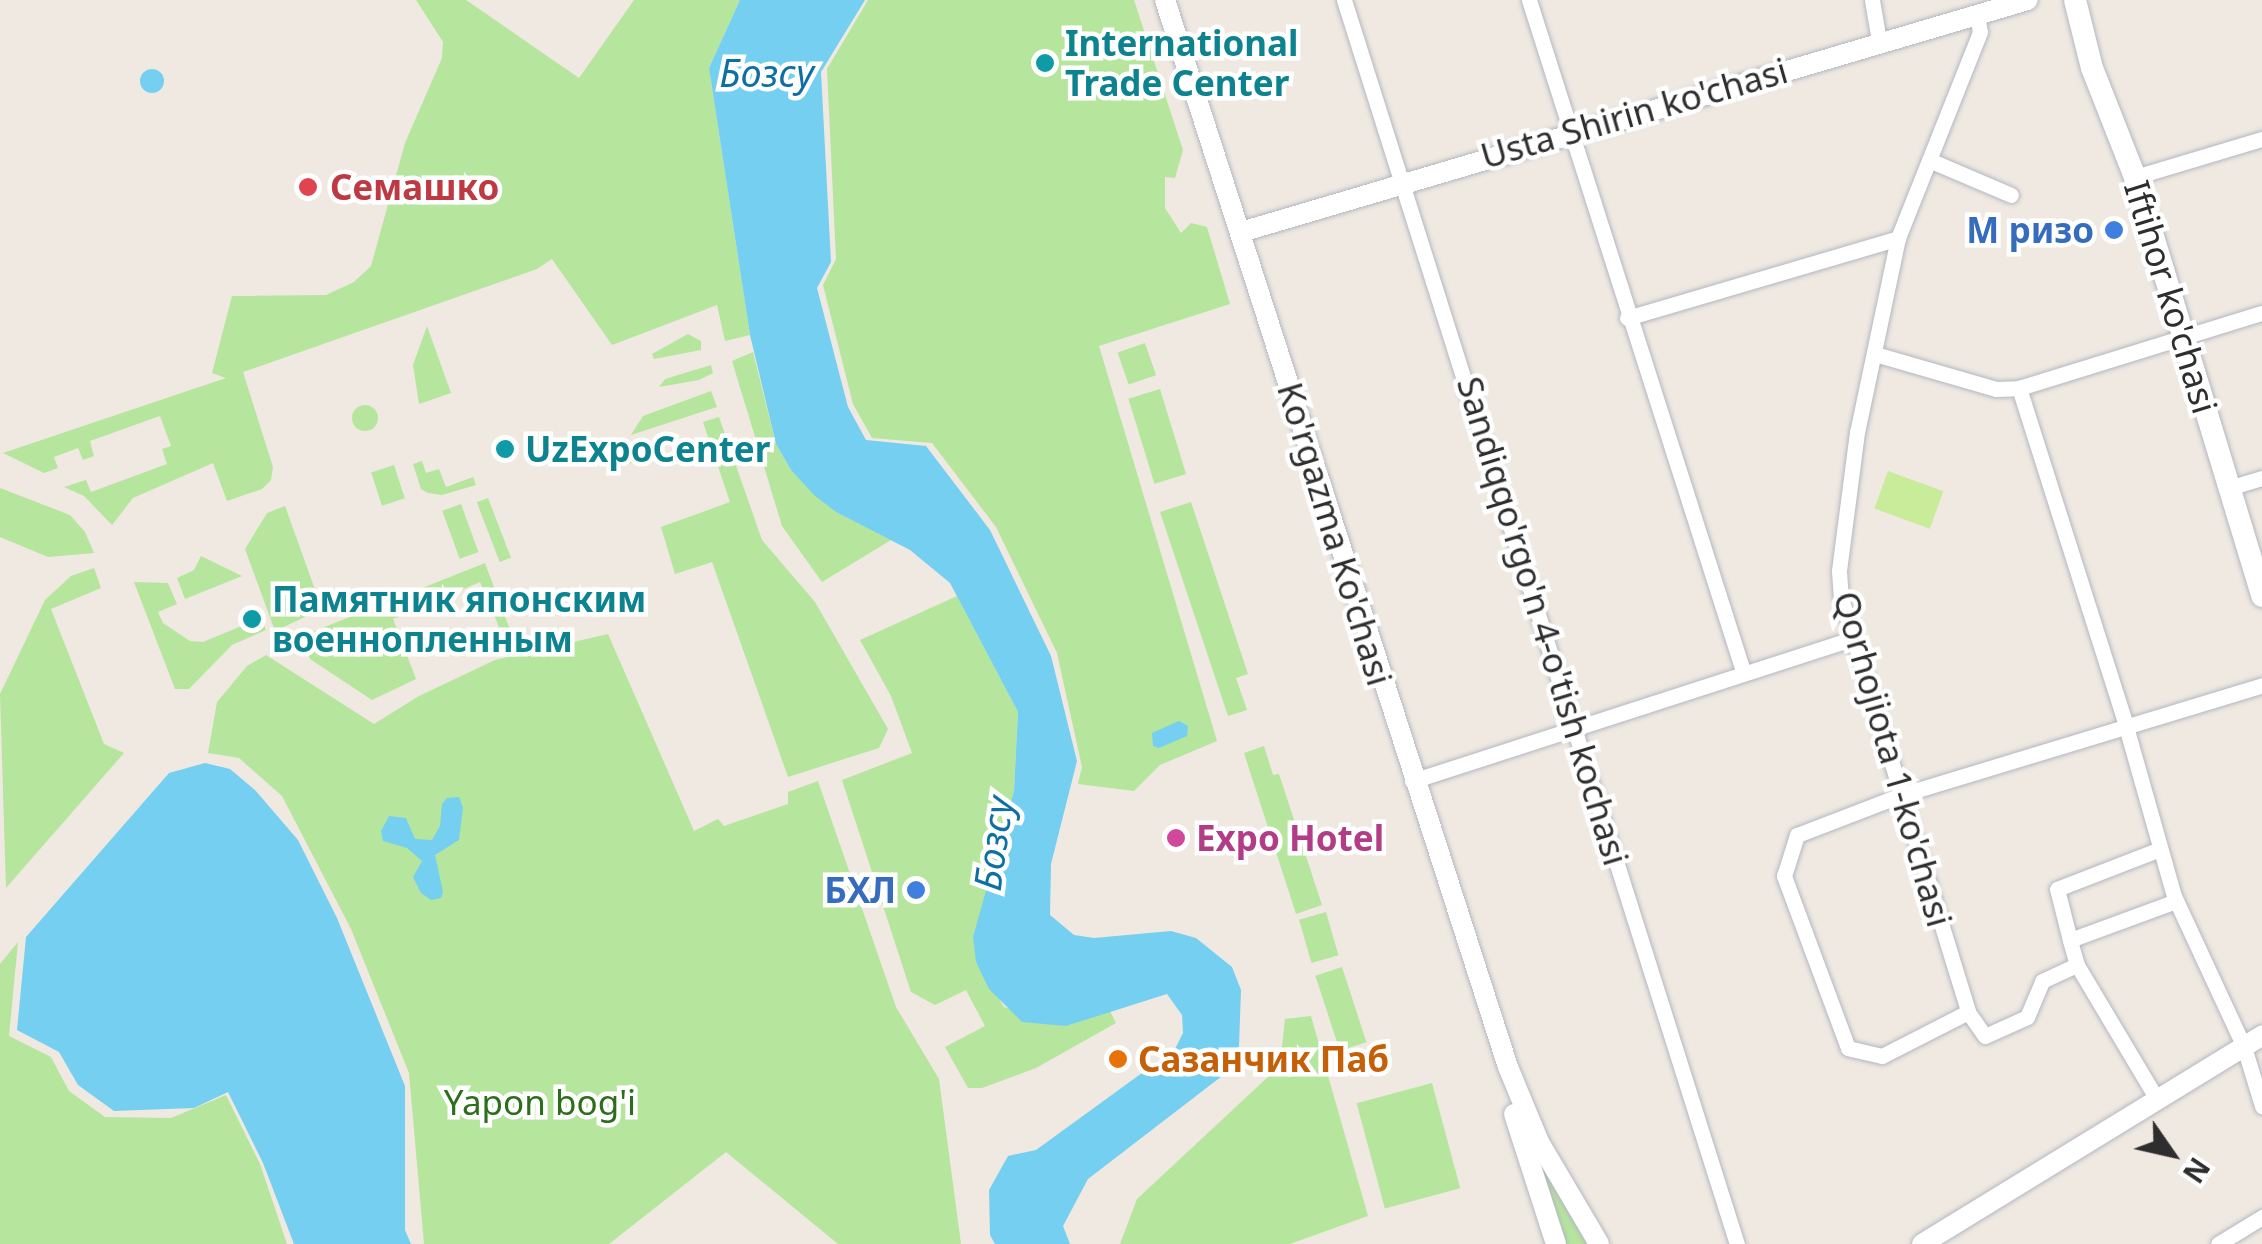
<!DOCTYPE html>
<meta charset="utf-8">
<style>
body{margin:0}
#map{position:relative;width:2262px;height:1244px;overflow:hidden;background:#efe9e1;font-family:"Noto Sans",sans-serif}
div>[style]{position:absolute}
.green>*{inset:0;background:#b6e59e;transform-origin:0 0}
.round{border-radius:50%}
.pitch>*{inset:0;background:#c9ec9a;transform-origin:0 0}
.water>*{inset:0;background:#75cff0}
.roads{filter:drop-shadow(0 0 2px #b4b7c1) drop-shadow(0 0 2px #b4b7c1)}
.minor>*{height:15px;margin:-7.5px;padding:0 7.5px;transform-origin:7.5px;border-radius:7.5px;background:#fff}
.tertiary>*{height:20px;margin:-10px;padding:0 10px;transform-origin:10px;border-radius:10px;background:#fff}
.secondary>*{height:22px;margin:-11px;padding:0 11px;transform-origin:11px;border-radius:11px;background:#fff}
.dots>*{width:28px;height:28px;translate:-50% -50%;box-sizing:border-box;border:5px solid #fff;border-radius:50%}
span{translate:-50% -50%;white-space:nowrap;text-align:center;line-height:1.15;-webkit-text-stroke:9px #fff;paint-order:stroke}
.culture-label{font-size:35px;color:#0d838f;font-weight:700}
.left{translate:0 -50%;text-align:left}
.street-label{font-size:35px;color:#2e2e2e}
.health-label{font-size:35px;color:#be3a42;font-weight:700}
.shop-label{font-size:35px;color:#366cbe;font-weight:700}
.right{translate:-100% -50%;text-align:right}
.hotel-label{font-size:35px;color:#b23c85;font-weight:700}
.food-label{font-size:35px;color:#c56008;font-weight:700}
.park-label{font-size:35px;color:#2c6e1b}
.water-label{font-size:38px;color:#0d6fa3;font-style:italic}
.north{position:absolute;left:2122px;top:1104px;width:100px;height:100px;-webkit-text-stroke:8px #fff;paint-order:stroke;rotate:124deg;font-size:28px;font-weight:700;line-height:40px;text-align:center;color:#2e2e2e}
.north::after{content:'';display:block;margin:auto;width:35px;height:45px;background:#2e2e2e;clip-path:polygon(50% 0,100% 100%,50% 72%,0 100%)}
</style>
<div id="map">
<div class="green">
<div style="clip-path:polygon(416px 0,466px 0,579px 78px,634px 0,740px 0,709px 68px,750px 335px,725px 341px,717px 305px,612px 345px,552px 259px,537px 269px,243px 372px,273px 467px,271px 480px,262px 489px,227px 501px,213px 463px,133px 498px,112px 525px,84px 496px,64px 487px,86px 480px,91px 492px,167px 464px,162px 449px,171px 446px,160px 416px,90px 441px,94px 456px,83px 460px,78px 448px,54px 457px,58px 468px,44px 473px,3px 453px,226px 378px,212px 373px,232px 296px,326px 295px,354px 282px,371px 266px,405px 143px,442px 58px,443px 42px)"></div>
<div style="clip-path:polygon(868px 0,1134px 0,1183px 150px,1175px 178px,1165px 177px,1165px 208px,1181px 233px,1191px 223px,1207px 227px,1230px 304px,1099px 346px,1217px 741px,1160px 765px,1134px 791px,1078px 784px,1082px 767px,1057px 653px,996px 527px,932px 443px,872px 438px,853px 404px,823px 285px,836px 259px,827px 69px)"></div>
<div style="clip-path:polygon(427px 326px,451px 393px,419px 404px,413px 365px)"></div>
<div style="clip-path:polygon(688px 334px,701px 341px,701px 350px,654px 359px,652px 354px)"></div>
<div style="left:1145px;top:343px;width:34px;height:29px;rotate:71deg"></div>
<div style="clip-path:polygon(753px 352px,776px 444px,791px 470px,836px 512px,891px 540px,822px 582px,782px 526px,732px 361px)"></div>
<div style="clip-path:polygon(711px 365px,713px 373px,699px 380px,659px 387px,665px 379px)"></div>
<div style="left:1160px;top:389px;width:89px;height:33px;rotate:73deg"></div>
<div style="clip-path:polygon(711px 391px,717px 407px,631px 435px,643px 416px)"></div>
<div class="round" style="left:352px;top:405px;width:26px;height:26px"></div>
<div style="clip-path:polygon(719px 417px,762px 540px,815px 602px,888px 729px,879px 748px,788px 777px,712px 562px,675px 574px,661px 527px,730px 502px,703px 422px)"></div>
<div style="clip-path:polygon(650px 441px,647px 457px,619px 468px,623px 450px)"></div>
<div style="clip-path:polygon(422px 461px,426px 473px,439px 469px,446px 487px,473px 477px,476px 485px,442px 495px,428px 493px,421px 489px,413px 464px)"></div>
<div style="left:394px;top:465px;width:35px;height:24px;rotate:72deg"></div>
<div style="clip-path:polygon(0 488px,70px 515px,85px 532px,94px 553px,48px 557px,0 537px)"></div>
<div style="left:488px;top:498px;width:64px;height:12px;rotate:69deg"></div>
<div style="clip-path:polygon(1191px 502px,1248px 674px,1236px 678px,1247px 710px,1228px 716px,1160px 512px)"></div>
<div style="left:461px;top:504px;width:51px;height:20px;rotate:70deg"></div>
<div style="clip-path:polygon(285px 506px,322px 609px,275px 631px,245px 549px,267px 513px)"></div>
<div style="clip-path:polygon(201px 556px,242px 576px,185px 599px,177px 578px,194px 570px)"></div>
<div style="clip-path:polygon(485px 563px,512px 635px,484px 646px,480px 636px,499px 627px,480px 582px,393px 619px,416px 679px,372px 700px,310px 659px,305px 646px,307px 634px)"></div>
<div style="clip-path:polygon(94px 568px,101px 588px,51px 609px,104px 744px,124px 753px,6px 888px,0 694px,45px 600px,71px 576px)"></div>
<div style="clip-path:polygon(134px 582px,168px 583px,177px 604px,158px 612px,163px 623px,190px 641px,203px 642px,261px 618px,266px 630px,232px 645px,189px 689px,175px 689px)"></div>
<div style="clip-path:polygon(957px 596px,1018px 712px,1014px 791px,976px 962px,1004px 1007px,1066px 1026px,1110px 1011px,1116px 1023px,1036px 1068px,982px 1088px,968px 1088px,945px 1047px,985px 1026px,966px 990px,935px 1005px,911px 992px,842px 780px,912px 753px,891px 696px,860px 640px)"></div>
<div style="clip-path:polygon(608px 634px,694px 831px,718px 819px,724px 826px,788px 804px,788px 792px,818px 781px,896px 1007px,939px 1079px,961px 1244px,838px 1244px,726px 1152px,609px 1244px,424px 1244px,409px 1073px,351px 929px,282px 796px,239px 758px,208px 753px,217px 702px,247px 666px,266px 655px,374px 724px,419px 696px,495px 660px)"></div>
<div style="clip-path:polygon(1264px 746px,1273px 775px,1279px 774px,1322px 905px,1296px 914px,1244px 753px)"></div>
<div style="left:1326px;top:912px;width:45px;height:28px;rotate:74deg"></div>
<div style="clip-path:polygon(18px 942px,9px 1036px,51px 1057px,69px 1091px,105px 1117px,171px 1118px,226px 1095px,260px 1164px,287px 1244px,0 1244px,0 964px)"></div>
<div style="left:1342px;top:967px;width:79px;height:28px;rotate:72deg"></div>
<div style="clip-path:polygon(1311px 1016px,1368px 1216px,1290px 1244px,1120px 1244px,1137px 1199px,1270px 1075px,1281px 1056px,1285px 1019px)"></div>
<div style="left:1432px;top:1083px;width:109px;height:78px;rotate:75deg"></div>
<div style="clip-path:polygon(1537px 1150px,1593px 1244px,1564px 1244px)"></div>
</div>
<div class="pitch">
<div style="left:1888px;top:471px;width:59px;height:40px;rotate:20deg"></div>
</div>
<div class="water">
<div style="clip-path:polygon(740px 0,865px 0,821px 72px,831px 262px,817px 288px,848px 407px,866px 440px,926px 446px,990px 530px,1051px 656px,1077px 761px,1051px 864px,1050px 915px,1074px 935px,1094px 938px,1171px 931px,1196px 938px,1232px 967px,1241px 990px,1239px 1046px,1222px 1076px,1088px 1179px,1063px 1226px,1070px 1244px,995px 1244px,990px 1235px,989px 1190px,1008px 1156px,1036px 1150px,1175px 1049px,1183px 1033px,1182px 1015px,1167px 994px,1066px 1026px,1022px 1022px,989px 989px,976px 962px,973px 937px,1014px 791px,1018px 712px,950px 583px,910px 550px,836px 512px,814px 495px,791px 470px,776px 444px,750px 335px,709px 68px)"></div>
<div class="round" style="left:140px;top:69px;width:24px;height:24px"></div>
<div style="clip-path:polygon(1179px 721px,1188px 726px,1187px 736px,1159px 748px,1153px 746px,1152px 733px)"></div>
<div style="clip-path:polygon(205px 763px,230px 769px,255px 790px,298px 840px,337px 918px,405px 1086px,405px 1230px,411px 1244px,294px 1244px,263px 1163px,228px 1092px,194px 1108px,114px 1111px,78px 1085px,59px 1052px,17px 1030px,26px 937px,169px 773px)"></div>
<div style="clip-path:polygon(459px 797px,463px 808px,459px 840px,435px 855px,443px 892px,441px 898px,431px 900px,421px 893px,413px 877px,422px 861px,407px 848px,383px 841px,381px 831px,389px 816px,406px 818px,415px 839px,432px 840px,440px 826px,442px 804px,447px 798px)"></div>
</div>
<div class="roads">
<div class="minor">
<div style="left:1344px;top:0;width:1305px;rotate:72.47deg"></div>
<div style="left:1529px;top:0;width:704px;rotate:72.31deg"></div>
<div style="left:1872px;top:0;width:42px;rotate:80.3deg"></div>
<div style="left:1977px;top:14px;width:18px;rotate:81deg"></div>
<div style="left:1980px;top:32px;width:222px;rotate:111.7deg"></div>
<div style="left:1898px;top:238px;width:198px;rotate:101.9deg"></div>
<div style="left:1857px;top:432px;width:140px;rotate:97.4deg"></div>
<div style="left:1839px;top:571px;width:27px;rotate:86deg"></div>
<div style="left:1841px;top:598px;width:433px;rotate:72.9deg"></div>
<div style="left:1968px;top:1012px;width:29px;rotate:55deg"></div>
<div style="left:1985px;top:1036px;width:46px;rotate:-24.3deg"></div>
<div style="left:2027px;top:1017px;width:39px;rotate:-67deg"></div>
<div style="left:2042px;top:981px;width:38px;rotate:-25deg"></div>
<div style="left:2077px;top:965px;width:26px;rotate:-106deg"></div>
<div style="left:1929px;top:160px;width:89px;rotate:23.1deg"></div>
<div style="left:2135px;top:177px;width:133px;rotate:-16.7deg"></div>
<div style="left:1627px;top:318px;width:283px;rotate:-16.4deg"></div>
<div style="left:1875px;top:354px;width:126px;rotate:16.1deg"></div>
<div style="left:1996px;top:389px;width:23px;rotate:-2deg"></div>
<div style="left:2019px;top:388px;width:254px;rotate:-17.2deg"></div>
<div style="left:2019px;top:388px;width:351px;rotate:72.4deg"></div>
<div style="left:2125px;top:723px;width:180px;rotate:74.2deg"></div>
<div style="left:2174px;top:896px;width:166px;rotate:65.1deg"></div>
<div style="left:2244px;top:1047px;width:62px;rotate:73deg"></div>
<div style="left:2229px;top:488px;width:34px;rotate:-17deg"></div>
<div style="left:1412px;top:781px;width:462px;rotate:-17.9deg"></div>
<div style="left:2160px;top:849px;width:110px;rotate:158.8deg"></div>
<div style="left:2057px;top:889px;width:53px;rotate:75.7deg"></div>
<div style="left:2070px;top:940px;width:113px;rotate:-20.2deg"></div>
<div style="left:2077px;top:965px;width:156px;rotate:59.2deg"></div>
<div style="left:1968px;top:1012px;width:97px;rotate:152.9deg"></div>
<div style="left:1882px;top:1056px;width:35px;rotate:-167deg"></div>
<div style="left:1848px;top:1048px;width:184px;rotate:-110.4deg"></div>
<div style="left:1784px;top:876px;width:43px;rotate:-72.4deg"></div>
<div style="left:1797px;top:835px;width:111px;rotate:-21deg"></div>
<div style="left:1901px;top:795px;width:377px;rotate:-16.9deg"></div>
<div style="left:2218px;top:1244px;width:52px;rotate:-31.5deg"></div>
</div>
<div class="tertiary">
<div style="left:1165px;top:0;width:1121px;rotate:72.18deg"></div>
<div style="left:1508px;top:1067px;width:81px;rotate:67.5deg"></div>
<div style="left:1539px;top:1142px;width:118px;rotate:59.5deg"></div>
<div style="left:1241px;top:232px;width:820px;rotate:-16.43deg"></div>
<div style="left:1514px;top:1114px;width:137px;rotate:72.1deg"></div>
<div style="left:1922px;top:1244px;width:399px;rotate:-31.5deg"></div>
</div>
<div class="secondary">
<div style="left:2075px;top:0;width:70px;rotate:76deg"></div>
<div style="left:2092px;top:68px;width:117px;rotate:68.5deg"></div>
<div style="left:2135px;top:177px;width:438px;rotate:73.1deg"></div>
</div>
</div>
<div class="dots">
<div style="left:1045px;top:63px;background:#0f9aa8"></div>
<div style="left:308px;top:187px;background:#e0444e"></div>
<div style="left:2114px;top:230px;background:#3f7fe0"></div>
<div style="left:505px;top:449px;background:#0f9aa8"></div>
<div style="left:252px;top:619px;background:#0f9aa8"></div>
<div style="left:1176px;top:838px;background:#d1479c"></div>
<div style="left:916px;top:890px;background:#3f7fe0"></div>
<div style="left:1118px;top:1059px;background:#e8710a"></div>
</div>
<div class="culture-label">
<span class="left" style="left:1065px;top:63px">International<br>Trade Center</span>
<span class="left" style="left:525px;top:449px">UzExpoCenter</span>
<span class="left" style="left:272px;top:619px">Памятник японским<br>военнопленным</span>
</div>
<div class="street-label">
<span style="left:1634px;top:113px;rotate:-16deg">Usta Shirin ko'chasi</span>
<span style="left:2171px;top:297px;rotate:73deg">Iftihor ko'chasi</span>
<span style="left:1335px;top:534px;rotate:73deg">Ko'rgazma Ko'chasi</span>
<span style="left:1543px;top:621px;rotate:73deg">Sandiqqo'rgo'n 4-o'tish kochasi</span>
<span style="left:1893px;top:759px;rotate:74deg">Qorhojiota 1-ko'chasi</span>
</div>
<div class="health-label">
<span class="left" style="left:330px;top:187px">Семашко</span>
</div>
<div class="shop-label">
<span class="right" style="left:2094px;top:230px">М ризо</span>
<span class="right" style="left:896px;top:890px">БХЛ</span>
</div>
<div class="hotel-label">
<span class="left" style="left:1196px;top:838px">Expo Hotel</span>
</div>
<div class="food-label">
<span class="left" style="left:1138px;top:1059px">Сазанчик Паб</span>
</div>
<div class="park-label">
<span style="left:540px;top:1102px">Yapon bog'i</span>
</div>
<div class="water-label">
<span style="left:767px;top:73px">Бозсу</span>
<span style="left:993px;top:843px;rotate:-82deg">Бозсу</span>
</div>
<div class="north">N</div>
</div>
